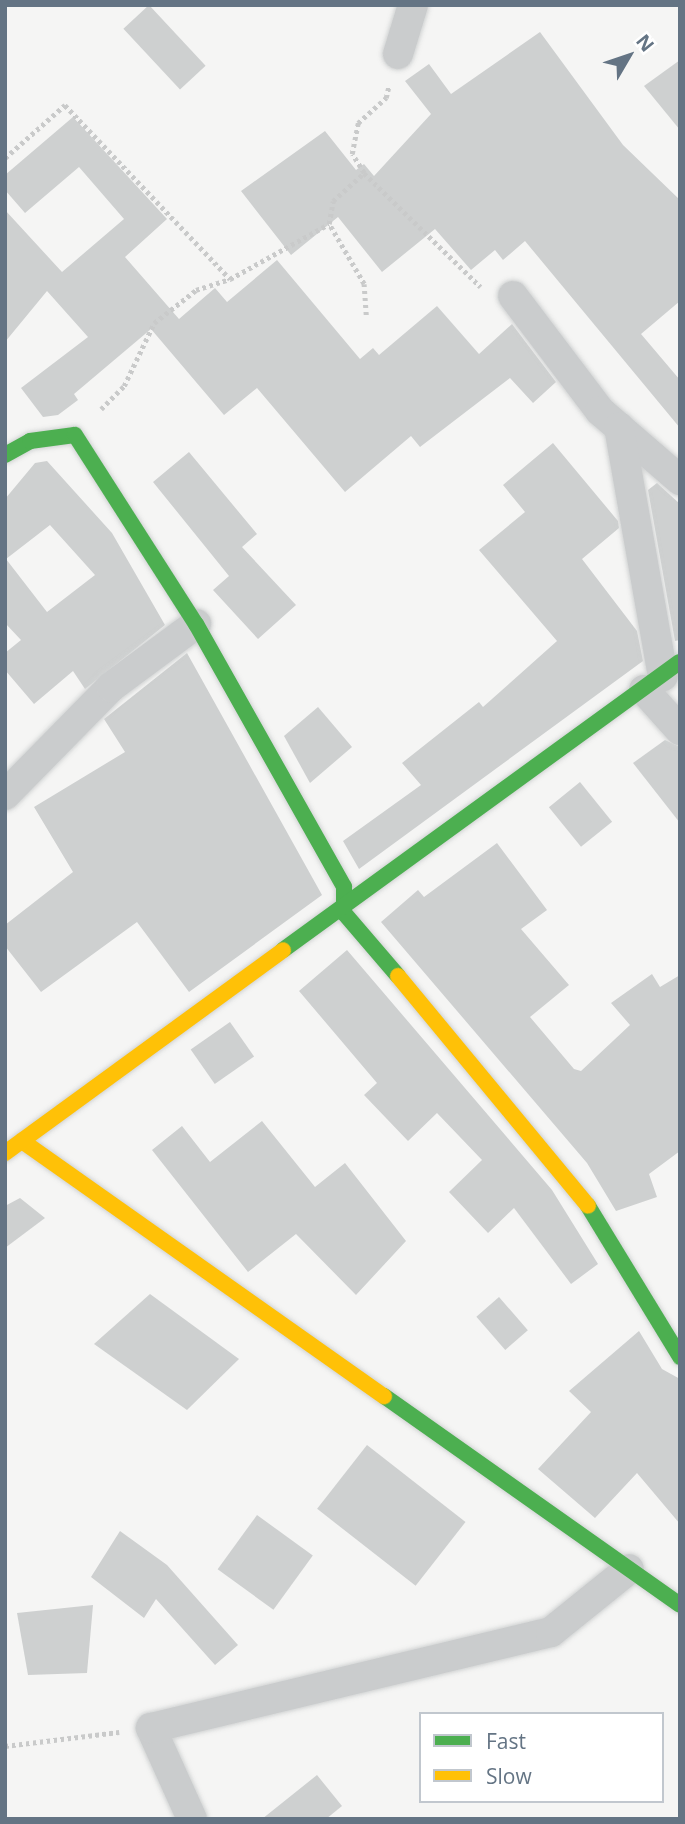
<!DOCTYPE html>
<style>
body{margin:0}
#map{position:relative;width:685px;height:1824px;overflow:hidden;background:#f5f5f4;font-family:"Open Sans",sans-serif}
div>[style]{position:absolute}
.building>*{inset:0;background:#ced0d0;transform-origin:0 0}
.path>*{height:4.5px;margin-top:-2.25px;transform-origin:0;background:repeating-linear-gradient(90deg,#c9caca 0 3.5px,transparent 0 7px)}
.roads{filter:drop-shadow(0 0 2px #d1d3d3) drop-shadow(0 0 2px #d1d3d3)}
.street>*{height:30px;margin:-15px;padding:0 15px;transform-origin:15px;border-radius:15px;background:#cacccd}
.fast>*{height:16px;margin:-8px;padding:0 8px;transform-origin:8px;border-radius:8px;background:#4caf50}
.slow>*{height:16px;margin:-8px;padding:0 8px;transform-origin:8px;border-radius:8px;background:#ffc107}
span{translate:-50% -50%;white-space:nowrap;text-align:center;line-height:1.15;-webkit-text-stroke:7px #fff;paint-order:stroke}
.frame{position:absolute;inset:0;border:7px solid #647484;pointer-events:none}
.legend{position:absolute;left:419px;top:1712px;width:245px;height:91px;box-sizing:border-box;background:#fff;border:2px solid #c1c7ce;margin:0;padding:9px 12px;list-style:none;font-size:21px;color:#647484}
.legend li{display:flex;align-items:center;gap:14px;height:35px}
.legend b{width:35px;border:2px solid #c1c7ce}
.north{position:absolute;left:594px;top:21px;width:70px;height:70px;-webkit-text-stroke:5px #fff;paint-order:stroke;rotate:51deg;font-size:19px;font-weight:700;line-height:28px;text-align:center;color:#647484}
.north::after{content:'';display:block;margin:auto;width:24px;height:32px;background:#647484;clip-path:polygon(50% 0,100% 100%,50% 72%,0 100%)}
</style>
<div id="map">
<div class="building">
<div style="left:149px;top:5px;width:83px;height:35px;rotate:47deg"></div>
<div style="clip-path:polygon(540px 32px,623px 145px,680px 200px,680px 301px,641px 334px,680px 380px,680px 428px,525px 241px,503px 260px,495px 250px,471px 270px,435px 229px,382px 272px,338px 217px,291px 255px,241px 191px,325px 131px,356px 170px,364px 164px,374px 176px,431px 114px,405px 81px,429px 64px,451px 94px)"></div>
<div style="clip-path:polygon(680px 60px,680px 130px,644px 86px)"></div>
<div style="clip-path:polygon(73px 117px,167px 219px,125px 257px,179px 319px,215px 288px,227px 302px,277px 260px,360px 359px,373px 348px,379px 355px,437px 306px,479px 354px,512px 324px,556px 382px,533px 403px,510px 378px,420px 447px,411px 436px,345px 492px,257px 388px,224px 415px,151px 329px,74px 394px,78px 400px,58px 415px,43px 417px,21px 388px,88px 337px,47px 291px,5px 342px,5px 210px,62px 272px,124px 219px,79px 167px,25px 213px,5px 190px,5px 175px)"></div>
<div style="clip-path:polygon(553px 443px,618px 521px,619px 528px,582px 559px,637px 631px,643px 661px,359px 869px,343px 841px,421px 785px,402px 763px,479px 702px,483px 707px,557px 641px,479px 550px,525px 512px,503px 485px)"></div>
<div style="clip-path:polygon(189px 452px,257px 534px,242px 547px,296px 605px,258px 639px,213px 590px,229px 576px,153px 482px)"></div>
<div style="clip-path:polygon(evenodd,47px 461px,112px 533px,165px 625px,85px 689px,73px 671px,34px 704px,5px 670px,5px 653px,21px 640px,5px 623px,5px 499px,35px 463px,47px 461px,50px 525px,95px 575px,47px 612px,6px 559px,50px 525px)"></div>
<div style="clip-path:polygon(657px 483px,680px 504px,680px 640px,675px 641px,648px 490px)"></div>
<div style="clip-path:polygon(187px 653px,322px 895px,189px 992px,137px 922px,41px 992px,5px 946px,5px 925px,73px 872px,34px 807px,125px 752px,104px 719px)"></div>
<div style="clip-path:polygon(318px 707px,352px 747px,310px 783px,284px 736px)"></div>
<div style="clip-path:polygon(665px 740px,680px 747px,680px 823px,633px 763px)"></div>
<div style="left:580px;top:782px;width:51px;height:40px;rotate:51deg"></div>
<div style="clip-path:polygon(497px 843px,547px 910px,521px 929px,569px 985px,530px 1017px,574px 1069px,581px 1071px,630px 1025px,611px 1003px,652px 974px,660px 987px,680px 975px,680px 1151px,649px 1174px,657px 1197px,616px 1211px,587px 1163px,381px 922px,418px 890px,424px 897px)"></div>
<div style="clip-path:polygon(347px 950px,552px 1190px,598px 1264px,571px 1284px,514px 1208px,488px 1233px,449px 1192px,482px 1160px,437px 1113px,408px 1141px,364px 1095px,377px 1083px,299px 991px)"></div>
<div style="left:230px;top:1022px;width:42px;height:48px;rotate:55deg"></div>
<div style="clip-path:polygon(262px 1121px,315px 1187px,345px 1163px,406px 1241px,356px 1295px,296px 1234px,248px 1272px,152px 1150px,182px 1126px,210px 1162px)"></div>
<div style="clip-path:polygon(20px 1198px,45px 1218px,5px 1248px,5px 1206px)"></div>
<div style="clip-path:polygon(150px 1294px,239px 1359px,187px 1410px,94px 1344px)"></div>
<div style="left:499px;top:1297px;width:44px;height:30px;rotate:49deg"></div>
<div style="clip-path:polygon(639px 1331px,662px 1369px,680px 1379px,680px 1524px,637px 1473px,595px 1518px,538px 1469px,591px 1412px,569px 1391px)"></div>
<div style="left:367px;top:1445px;width:125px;height:81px;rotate:38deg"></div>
<div style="left:257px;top:1515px;width:69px;height:67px;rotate:36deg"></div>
<div style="clip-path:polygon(120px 1531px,167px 1565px,238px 1645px,215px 1665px,156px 1599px,144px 1618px,91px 1577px)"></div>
<div style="clip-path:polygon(93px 1605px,87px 1673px,28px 1675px,17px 1613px)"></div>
<div style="clip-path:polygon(317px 1775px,342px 1806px,326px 1819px,262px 1819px)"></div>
</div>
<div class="path">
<div style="left:5px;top:158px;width:80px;rotate:-41.5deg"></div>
<div style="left:65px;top:105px;width:240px;rotate:46.5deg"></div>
<div style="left:230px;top:279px;width:113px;rotate:-29.1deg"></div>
<div style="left:364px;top:173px;width:163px;rotate:44.3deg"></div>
<div style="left:366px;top:315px;width:31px;rotate:-94deg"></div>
<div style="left:364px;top:284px;width:69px;rotate:-120.3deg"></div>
<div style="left:329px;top:224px;width:23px;rotate:-80deg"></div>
<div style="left:333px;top:201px;width:42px;rotate:-42.1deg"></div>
<div style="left:364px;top:173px;width:22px;rotate:-122deg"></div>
<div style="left:352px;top:154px;width:32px;rotate:-79deg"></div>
<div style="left:358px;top:123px;width:38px;rotate:-42deg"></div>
<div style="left:386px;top:98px;width:13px;rotate:-77deg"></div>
<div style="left:101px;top:409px;width:33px;rotate:-45deg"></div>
<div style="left:124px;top:386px;width:70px;rotate:-64.5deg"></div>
<div style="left:154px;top:323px;width:53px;rotate:-38.2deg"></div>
<div style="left:196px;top:290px;width:36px;rotate:-18deg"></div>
<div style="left:5px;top:1746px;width:115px;rotate:-7deg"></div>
</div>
<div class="roads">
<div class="street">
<div style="left:398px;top:54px;width:51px;rotate:-73deg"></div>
<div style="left:513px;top:296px;width:144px;rotate:52.9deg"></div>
<div style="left:600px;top:411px;width:106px;rotate:40.8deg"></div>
<div style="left:619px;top:427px;width:253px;rotate:80deg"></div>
<div style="left:644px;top:690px;width:54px;rotate:48deg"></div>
<div style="left:5px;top:795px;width:151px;rotate:-45.5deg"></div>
<div style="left:111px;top:687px;width:106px;rotate:-36.5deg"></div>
<div style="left:192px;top:1819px;width:100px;rotate:-114.3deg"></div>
<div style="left:151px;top:1728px;width:411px;rotate:-13.5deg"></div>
<div style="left:551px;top:1632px;width:100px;rotate:-38.9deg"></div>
</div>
<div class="fast">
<div style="left:5px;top:455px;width:29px;rotate:-29deg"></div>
<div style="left:30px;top:441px;width:45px;rotate:-7.6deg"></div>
<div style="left:75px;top:435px;width:224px;rotate:57.4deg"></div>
<div style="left:196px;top:624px;width:302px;rotate:60.6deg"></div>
<div style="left:344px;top:887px;width:26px;rotate:90deg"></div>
<div style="left:344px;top:913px;width:83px;rotate:49.4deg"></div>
<div style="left:283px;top:950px;width:490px;rotate:-36deg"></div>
<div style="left:588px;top:1206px;width:177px;rotate:58.6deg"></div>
<div style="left:384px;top:1396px;width:362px;rotate:35.2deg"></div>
</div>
<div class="slow">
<div style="left:398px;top:976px;width:298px;rotate:50.4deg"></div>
<div style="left:22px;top:1141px;width:443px;rotate:35.2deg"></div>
<div style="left:5px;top:1153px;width:344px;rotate:-36.1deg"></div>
</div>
</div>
<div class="frame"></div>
<ul class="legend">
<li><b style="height:9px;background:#4caf50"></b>Fast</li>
<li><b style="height:9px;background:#ffc107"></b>Slow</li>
</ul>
<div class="north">N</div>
</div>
